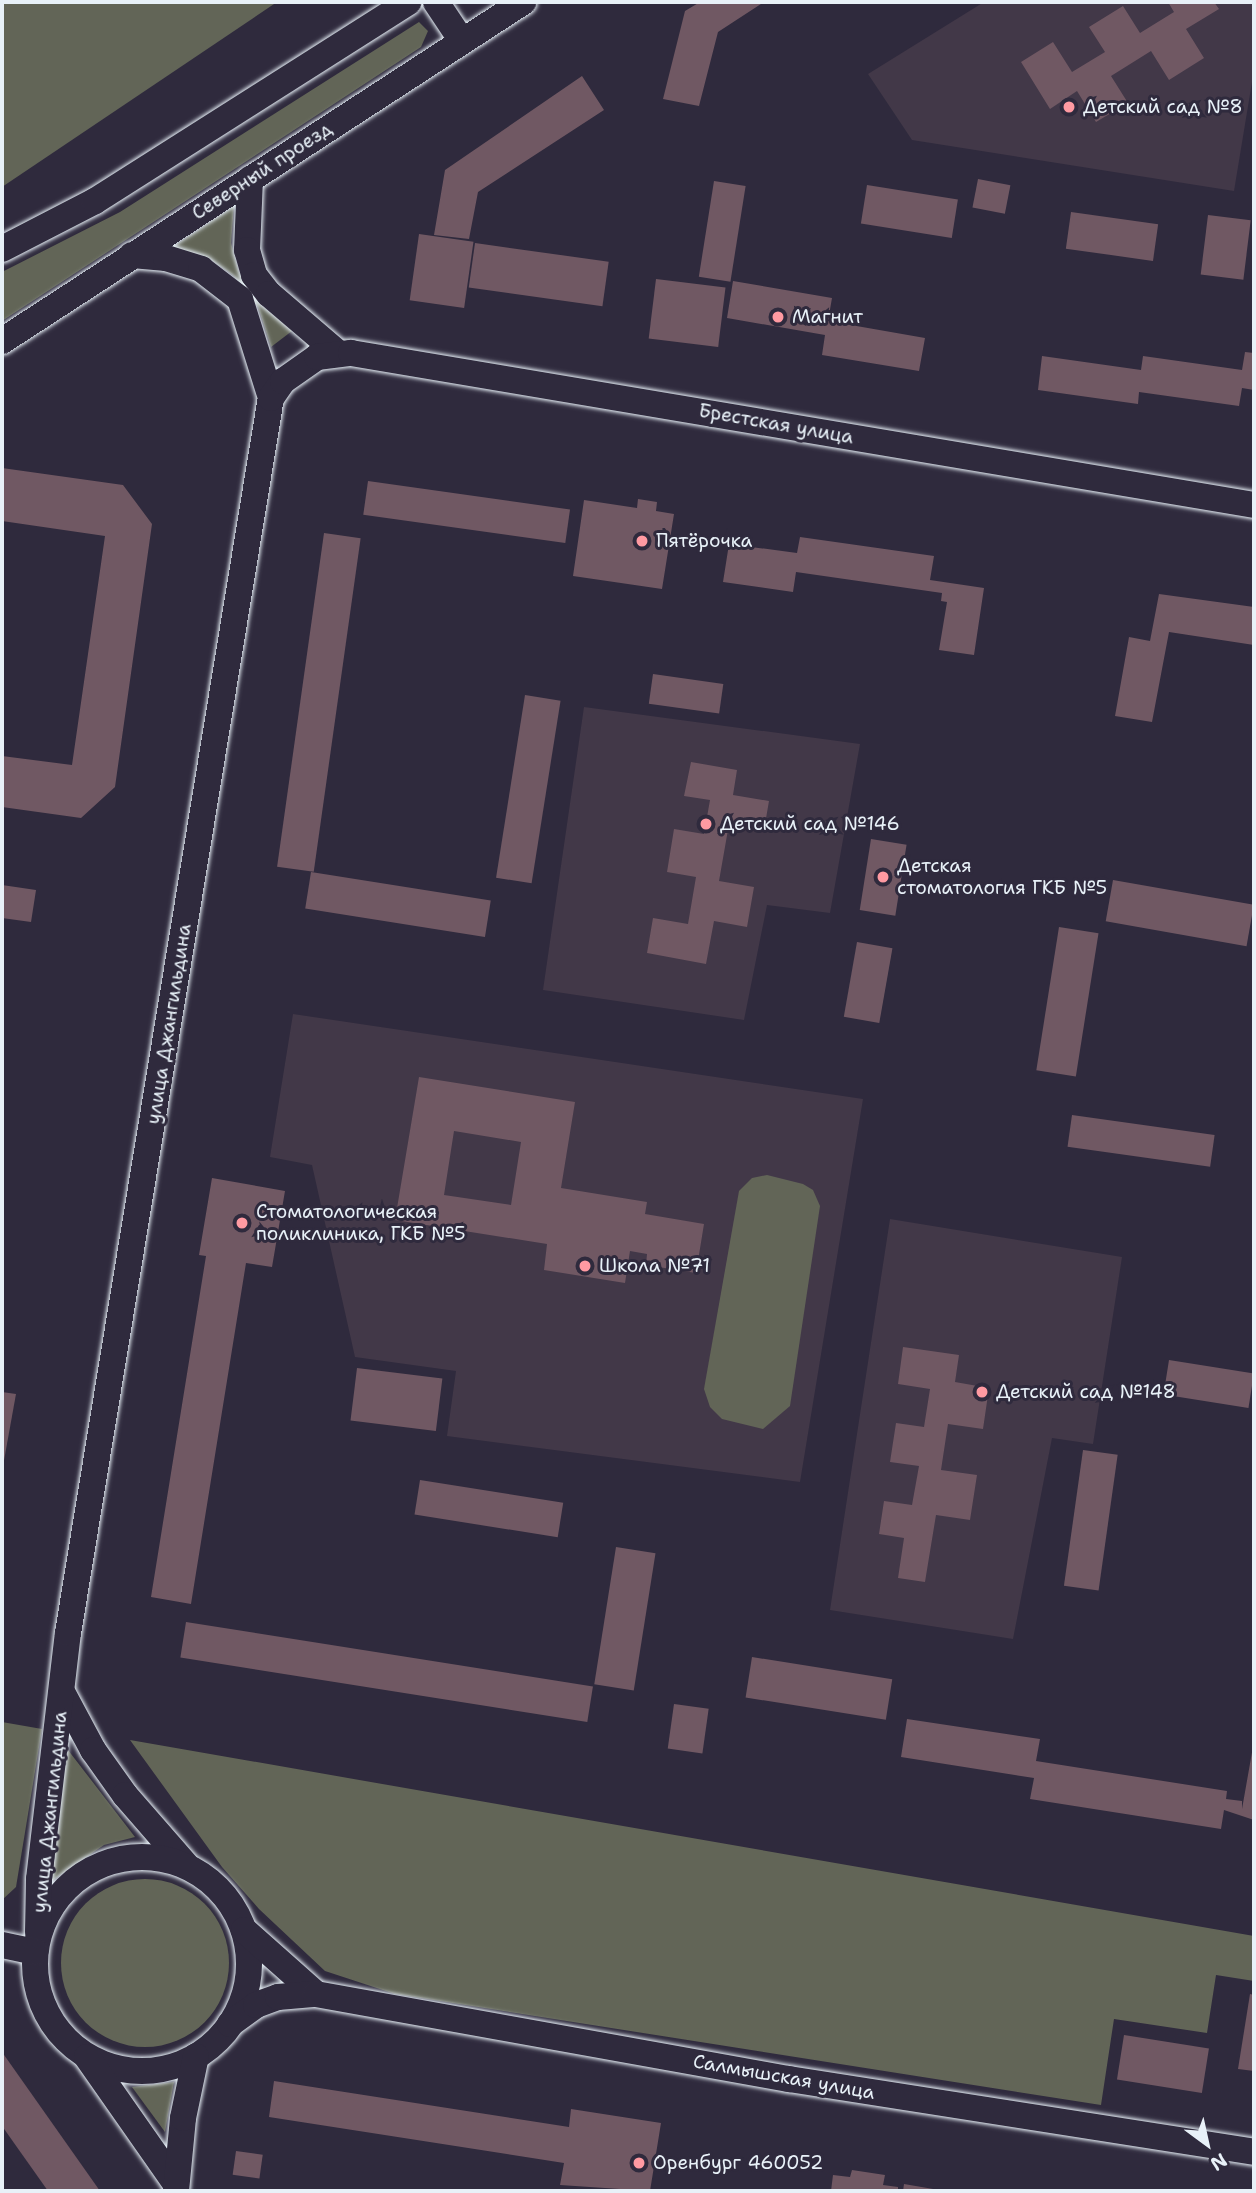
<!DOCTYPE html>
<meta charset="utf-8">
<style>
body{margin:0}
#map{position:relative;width:1256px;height:2193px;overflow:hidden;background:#2f2a3d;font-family:"Shantell Sans",sans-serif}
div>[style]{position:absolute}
.built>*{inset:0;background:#423848}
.green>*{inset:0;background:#626557}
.round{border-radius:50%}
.building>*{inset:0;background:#705863;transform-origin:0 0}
.roads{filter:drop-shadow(0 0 2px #e8f1f8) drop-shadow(0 0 2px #e8f1f8)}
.major>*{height:26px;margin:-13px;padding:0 13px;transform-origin:13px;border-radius:13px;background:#2f2a3d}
.major>.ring{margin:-13px;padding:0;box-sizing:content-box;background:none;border:26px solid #2f2a3d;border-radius:50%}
.dots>*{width:19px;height:19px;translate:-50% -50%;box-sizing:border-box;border:4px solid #2f2a3d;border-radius:50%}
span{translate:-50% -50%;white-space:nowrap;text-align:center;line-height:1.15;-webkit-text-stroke:6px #2f2a3d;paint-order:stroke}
.poi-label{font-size:19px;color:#e8f1f8}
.left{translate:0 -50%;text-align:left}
.street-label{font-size:19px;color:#e8f1f8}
.frame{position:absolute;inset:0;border:4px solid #e8f1f8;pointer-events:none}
.north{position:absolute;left:1172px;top:2109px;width:70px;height:70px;-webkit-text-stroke:5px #2f2a3d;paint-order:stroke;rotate:147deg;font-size:19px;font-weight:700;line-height:28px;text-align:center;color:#e8f1f8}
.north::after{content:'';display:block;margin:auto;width:24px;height:32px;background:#e8f1f8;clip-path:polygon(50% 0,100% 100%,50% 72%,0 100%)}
</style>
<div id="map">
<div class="built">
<div style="clip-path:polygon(984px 2px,1254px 2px,1254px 70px,1234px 191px,912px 140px,868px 74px)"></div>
<div style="clip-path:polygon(584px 707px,860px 744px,830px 913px,767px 905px,744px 1020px,543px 990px)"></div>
<div style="clip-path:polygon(293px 1014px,863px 1099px,800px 1482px,447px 1436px,456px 1371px,355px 1357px,312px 1165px,270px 1157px)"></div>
<div style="clip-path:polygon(890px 1219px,1122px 1257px,1093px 1444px,1052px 1438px,1013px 1639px,830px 1610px)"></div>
</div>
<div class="green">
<div style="clip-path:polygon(2px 2px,277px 2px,2px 187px)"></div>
<div style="clip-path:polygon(419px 22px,428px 31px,421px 47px,2px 321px,2px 272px,120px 212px)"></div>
<div style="clip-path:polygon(234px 206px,231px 243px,239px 273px,261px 305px,292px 331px,271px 347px,258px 307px,234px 276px,207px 257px,171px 248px)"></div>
<div style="clip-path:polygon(767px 1175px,803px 1184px,813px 1190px,820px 1206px,790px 1406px,763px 1429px,722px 1419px,710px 1407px,704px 1389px,739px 1191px,752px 1178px)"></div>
<div style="clip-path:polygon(2px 1722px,42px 1729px,16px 1887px,2px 1900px)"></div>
<div style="clip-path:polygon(130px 1740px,1254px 1936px,1254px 1981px,1216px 1975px,1207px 2033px,1114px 2019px,1101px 2105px,395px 1994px,325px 1971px,259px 1909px,222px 1867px)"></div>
<div style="clip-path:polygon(68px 1750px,135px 1837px,104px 1845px,46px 1885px)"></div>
<div class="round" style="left:61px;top:1879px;width:168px;height:168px"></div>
<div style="clip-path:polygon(174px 2082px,165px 2132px,132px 2087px)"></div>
</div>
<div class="building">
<div style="clip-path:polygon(700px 2px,764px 2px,718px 32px,699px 106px,663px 99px,685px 11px)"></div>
<div style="clip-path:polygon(1168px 2px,1214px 2px,1219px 9px,1186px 29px,1204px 58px,1169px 80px,1151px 51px,1111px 76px,1128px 103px,1096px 122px,1077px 91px,1050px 109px,1021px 62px,1053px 42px,1072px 72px,1105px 52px,1089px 27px,1123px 6px,1140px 33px,1174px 12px)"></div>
<div style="clip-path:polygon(582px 76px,604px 110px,478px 192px,469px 239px,434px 235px,445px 170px)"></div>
<div style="left:978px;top:179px;width:33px;height:29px;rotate:11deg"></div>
<div style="left:714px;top:181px;width:32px;height:97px;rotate:9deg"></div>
<div style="left:867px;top:185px;width:92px;height:39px;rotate:9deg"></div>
<div style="left:1071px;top:212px;width:88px;height:37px;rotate:8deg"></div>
<div style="left:1208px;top:215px;width:43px;height:60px;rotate:7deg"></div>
<div style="left:419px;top:234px;width:55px;height:67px;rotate:8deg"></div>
<div style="left:475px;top:243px;width:135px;height:45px;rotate:8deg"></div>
<div style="left:656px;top:279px;width:70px;height:60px;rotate:7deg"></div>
<div style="clip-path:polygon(733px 281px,832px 298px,828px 321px,925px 338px,919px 371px,822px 355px,825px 335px,727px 318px)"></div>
<div style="clip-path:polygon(1245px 352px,1254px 353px,1254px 390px,1242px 388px,1239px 406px,1139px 392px,1138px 404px,1038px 390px,1042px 356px,1141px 370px,1143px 356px,1242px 370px)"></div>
<div style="clip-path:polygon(2px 468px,123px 485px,152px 524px,115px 787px,81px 818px,2px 807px,2px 756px,72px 765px,105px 536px,2px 521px)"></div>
<div style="left:368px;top:481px;width:204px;height:34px;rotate:8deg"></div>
<div style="clip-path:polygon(638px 499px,657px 502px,656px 511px,674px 514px,662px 589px,573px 576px,584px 500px,637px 508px)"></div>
<div style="left:324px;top:533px;width:37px;height:337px;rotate:8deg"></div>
<div style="clip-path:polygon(800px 537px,934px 556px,930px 580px,984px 588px,974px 655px,939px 650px,947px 602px,941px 601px,942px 593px,796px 572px,793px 592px,723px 582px,729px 544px,797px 553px)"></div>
<div style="clip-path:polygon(1159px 594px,1254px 607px,1254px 645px,1169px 632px,1152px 722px,1115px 716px,1129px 637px,1150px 641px)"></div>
<div style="left:653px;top:674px;width:71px;height:30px;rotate:8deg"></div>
<div style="left:525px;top:695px;width:36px;height:185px;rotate:9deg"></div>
<div style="clip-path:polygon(691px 762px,737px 770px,733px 795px,769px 801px,764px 830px,729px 824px,719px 881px,754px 887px,747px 927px,714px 921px,706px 964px,647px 953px,653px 918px,688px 924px,696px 877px,667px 872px,674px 829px,704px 834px,710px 800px,684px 796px)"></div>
<div style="left:871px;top:839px;width:36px;height:72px;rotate:9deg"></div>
<div style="left:311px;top:872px;width:182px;height:37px;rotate:9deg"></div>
<div style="left:1113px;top:880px;width:143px;height:42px;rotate:10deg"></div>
<div style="clip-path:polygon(2px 885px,36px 890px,31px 922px,2px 918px)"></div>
<div style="left:1059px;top:927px;width:40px;height:145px;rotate:9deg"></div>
<div style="left:857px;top:942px;width:36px;height:76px;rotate:10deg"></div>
<div style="clip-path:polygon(evenodd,419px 1077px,575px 1102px,561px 1188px,647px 1202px,645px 1214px,704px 1224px,696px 1273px,646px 1265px,647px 1254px,630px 1251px,625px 1283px,544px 1270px,547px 1244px,395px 1220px,419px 1077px,454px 1131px,521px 1142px,511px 1205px,444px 1195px,454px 1131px)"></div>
<div style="left:1072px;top:1115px;width:144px;height:32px;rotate:8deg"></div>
<div style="clip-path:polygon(212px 1178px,285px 1191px,272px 1267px,246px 1263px,191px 1604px,151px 1597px,206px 1256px,199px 1255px)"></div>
<div style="clip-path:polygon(903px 1347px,959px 1355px,955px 1382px,989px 1388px,983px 1429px,948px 1424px,941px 1470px,977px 1475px,970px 1520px,936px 1515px,925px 1582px,898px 1578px,904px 1538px,879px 1534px,884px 1501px,912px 1505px,919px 1466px,890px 1462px,896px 1423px,924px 1427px,930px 1389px,898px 1384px)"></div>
<div style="left:1169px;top:1360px;width:86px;height:35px;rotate:9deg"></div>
<div style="left:357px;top:1368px;width:86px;height:53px;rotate:7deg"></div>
<div style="clip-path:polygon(2px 1392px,16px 1394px,3px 1466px,2px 1466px)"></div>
<div style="left:1083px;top:1450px;width:35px;height:137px;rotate:8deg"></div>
<div style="left:420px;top:1480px;width:145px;height:35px;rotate:9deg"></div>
<div style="left:616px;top:1547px;width:40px;height:139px;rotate:9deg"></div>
<div style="left:186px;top:1622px;width:412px;height:36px;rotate:9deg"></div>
<div style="left:752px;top:1657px;width:142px;height:41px;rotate:9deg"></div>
<div style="left:674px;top:1704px;width:35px;height:45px;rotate:8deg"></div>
<div style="clip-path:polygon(907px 1719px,1040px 1739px,1036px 1761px,1227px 1791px,1226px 1799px,1242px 1801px,1242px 1809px,1254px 1741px,1254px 1820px,1224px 1810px,1221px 1829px,1030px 1799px,1034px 1778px,901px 1757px)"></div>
<div style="clip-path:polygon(1250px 1994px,1254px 1995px,1254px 2071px,1238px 2069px)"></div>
<div style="left:1124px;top:2035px;width:86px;height:45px;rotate:9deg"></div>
<div style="clip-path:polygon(2px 2052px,100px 2191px,48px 2191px,2px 2126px)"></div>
<div style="clip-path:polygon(274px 2081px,569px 2127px,571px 2109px,661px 2123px,650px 2191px,560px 2185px,564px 2163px,269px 2117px)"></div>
<div style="left:236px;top:2151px;width:27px;height:24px;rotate:8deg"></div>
<div style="clip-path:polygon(852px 2170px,885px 2175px,883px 2185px,898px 2187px,898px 2191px,831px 2191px,833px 2175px,850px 2177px)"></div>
<div style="clip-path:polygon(904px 2184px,939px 2190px,939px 2191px,903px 2191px)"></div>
</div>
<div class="roads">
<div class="major">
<div style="left:436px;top:2px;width:47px;rotate:56.3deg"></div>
<div style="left:250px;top:179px;width:71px;rotate:92.4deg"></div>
<div style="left:247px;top:250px;width:26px;rotate:74deg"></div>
<div style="left:254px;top:275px;width:24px;rotate:52deg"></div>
<div style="left:269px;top:294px;width:89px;rotate:40.5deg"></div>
<div style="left:2px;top:249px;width:105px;rotate:-27.3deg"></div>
<div style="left:95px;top:201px;width:371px;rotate:-32.4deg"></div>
<div style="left:132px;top:255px;width:34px;rotate:5deg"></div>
<div style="left:166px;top:258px;width:37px;rotate:17deg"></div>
<div style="left:201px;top:269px;width:49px;rotate:37.6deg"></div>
<div style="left:240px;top:299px;width:104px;rotate:72.6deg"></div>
<div style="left:2px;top:341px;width:622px;rotate:-33.05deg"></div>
<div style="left:63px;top:1694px;width:64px;rotate:61.8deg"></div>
<div style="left:93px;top:1750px;width:55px;rotate:54.6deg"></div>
<div style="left:125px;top:1795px;width:93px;rotate:48.9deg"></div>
<div class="ring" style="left:35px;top:1857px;width:188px;height:188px"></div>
<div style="left:244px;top:1930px;width:96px;rotate:41.6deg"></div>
<div style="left:38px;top:1932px;width:53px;rotate:-88.9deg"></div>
<div style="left:39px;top:1879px;width:248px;rotate:-83.3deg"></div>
<div style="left:68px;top:1633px;width:1252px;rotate:-80.67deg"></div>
<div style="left:271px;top:398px;width:21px;rotate:-55deg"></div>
<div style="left:283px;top:381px;width:42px;rotate:-35.2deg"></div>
<div style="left:317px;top:357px;width:34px;rotate:-7deg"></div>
<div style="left:351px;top:353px;width:916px;rotate:9.55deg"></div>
<div style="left:2px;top:1945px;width:34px;rotate:12deg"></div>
<div style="left:230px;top:2024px;width:32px;rotate:-36deg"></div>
<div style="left:256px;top:2005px;width:23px;rotate:-20deg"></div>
<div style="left:278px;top:1997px;width:38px;rotate:-5deg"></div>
<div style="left:316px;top:1994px;width:481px;rotate:10.2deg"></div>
<div style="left:789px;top:2079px;width:471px;rotate:8.9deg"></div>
<div style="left:87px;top:2057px;width:155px;rotate:55deg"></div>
<div style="left:176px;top:2191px;width:73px;rotate:-84.5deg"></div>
<div style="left:183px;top:2118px;width:63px;rotate:-78.2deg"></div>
</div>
</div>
<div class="dots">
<div style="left:1069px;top:107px;background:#ff9aa2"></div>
<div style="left:778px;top:317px;background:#ff9aa2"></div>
<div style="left:642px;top:541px;background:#ff9aa2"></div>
<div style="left:706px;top:824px;background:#ff9aa2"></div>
<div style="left:883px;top:877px;background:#ff9aa2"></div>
<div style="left:242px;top:1223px;background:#ff9aa2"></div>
<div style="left:585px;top:1266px;background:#ff9aa2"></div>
<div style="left:982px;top:1392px;background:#ff9aa2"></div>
<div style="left:639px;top:2163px;background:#ff9aa2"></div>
</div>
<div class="poi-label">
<span class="left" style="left:1083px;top:107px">Детский сад №8</span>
<span class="left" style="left:792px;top:317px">Магнит</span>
<span class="left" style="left:656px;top:541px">Пятёрочка</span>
<span class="left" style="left:720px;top:824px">Детский сад №146</span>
<span class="left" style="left:897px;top:877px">Детская<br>стоматология ГКБ №5</span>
<span class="left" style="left:256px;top:1223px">Стоматологическая<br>поликлиника, ГКБ №5</span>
<span class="left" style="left:599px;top:1266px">Школа №71</span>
<span class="left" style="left:996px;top:1392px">Детский сад №148</span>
<span class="left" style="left:653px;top:2163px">Оренбург 460052</span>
</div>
<div class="street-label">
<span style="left:262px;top:171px;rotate:-33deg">Северный проезд</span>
<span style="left:776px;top:424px;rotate:10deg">Брестская улица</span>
<span style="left:169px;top:1024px;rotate:-81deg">улица Джангильдина</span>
<span style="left:50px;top:1812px;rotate:-84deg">улица Джангильдина</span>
<span style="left:784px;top:2077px;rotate:10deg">Салмышская улица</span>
</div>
<div class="frame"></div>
<div class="north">N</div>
</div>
